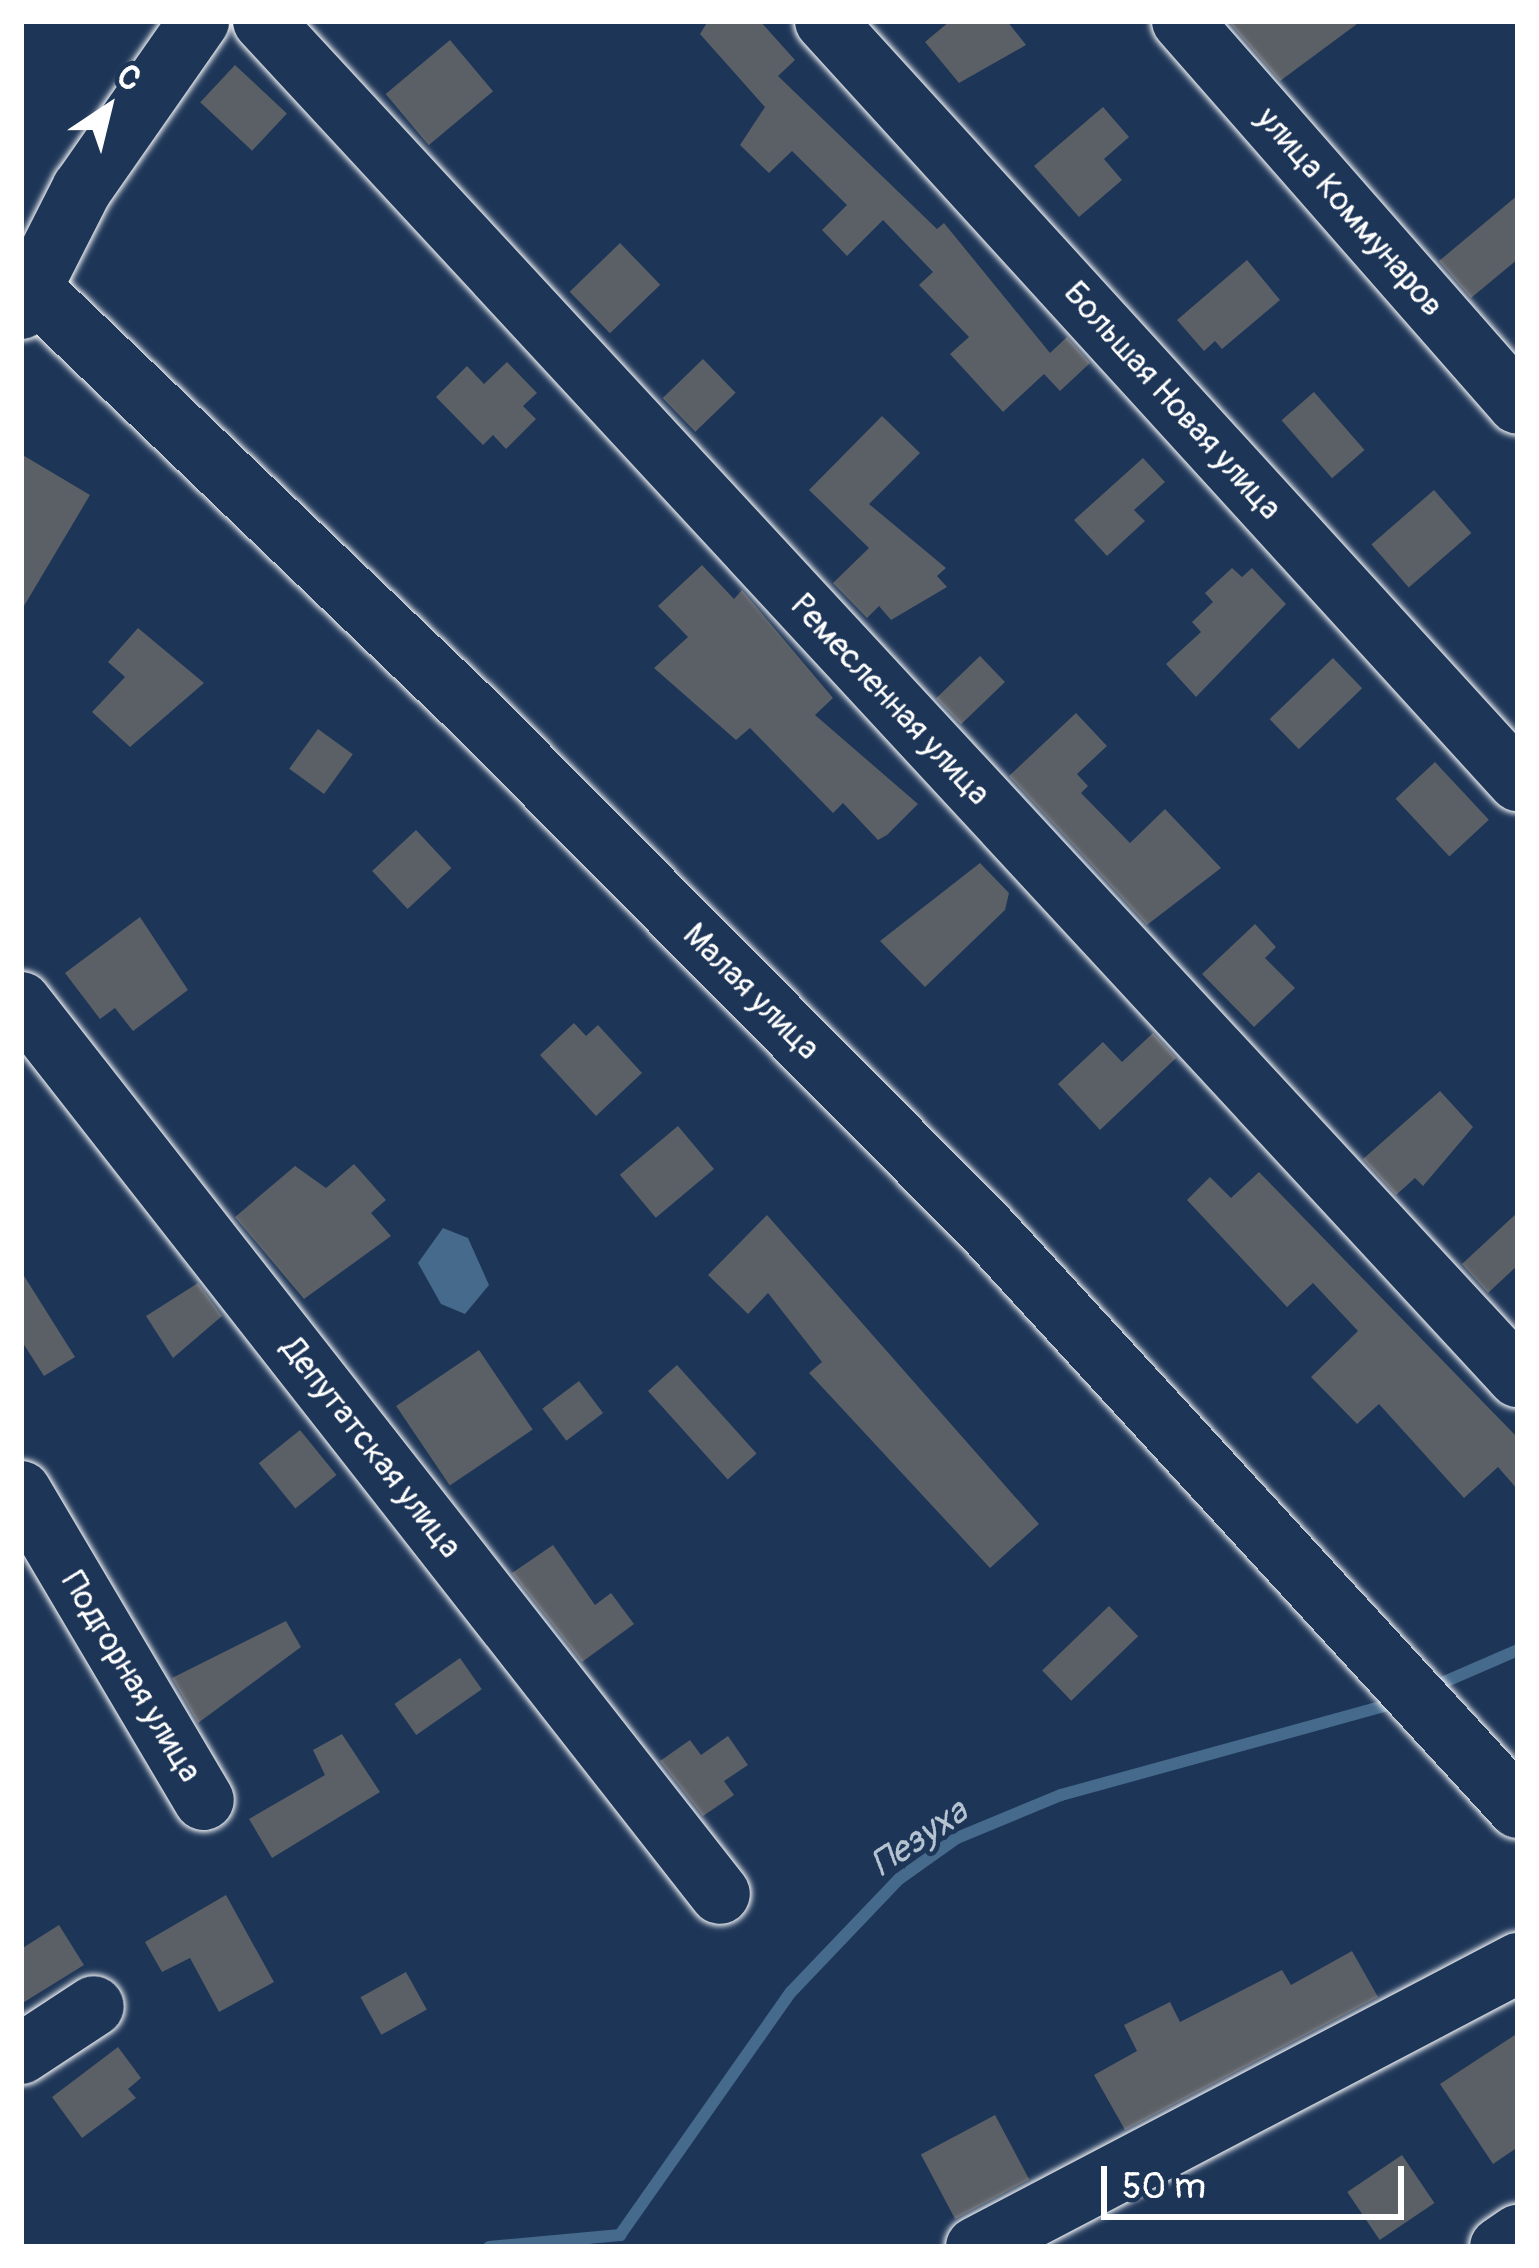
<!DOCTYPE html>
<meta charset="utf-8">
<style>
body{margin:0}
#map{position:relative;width:1539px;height:2268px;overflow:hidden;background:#1d3557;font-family:Pangolin,sans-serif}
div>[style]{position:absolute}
.water>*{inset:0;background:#456a8c}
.stream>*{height:12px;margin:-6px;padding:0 6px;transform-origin:6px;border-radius:6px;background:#456a8c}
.building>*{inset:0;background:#5b5f66;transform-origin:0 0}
.roads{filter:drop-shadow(0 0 3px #fff) drop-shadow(0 0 3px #fff)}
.minor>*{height:60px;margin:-30px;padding:0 30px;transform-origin:30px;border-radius:30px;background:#1d3557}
span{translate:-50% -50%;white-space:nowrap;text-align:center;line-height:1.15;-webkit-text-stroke:9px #1d3557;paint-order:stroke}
.street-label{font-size:33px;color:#fff}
.water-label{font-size:36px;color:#b5c3d1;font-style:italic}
.frame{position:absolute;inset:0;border:24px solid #fff;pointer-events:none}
.north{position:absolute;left:48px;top:48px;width:120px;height:120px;-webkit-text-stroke:9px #1d3557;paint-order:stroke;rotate:35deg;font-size:33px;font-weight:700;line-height:48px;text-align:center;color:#fff}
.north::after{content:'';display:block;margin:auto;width:42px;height:54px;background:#fff;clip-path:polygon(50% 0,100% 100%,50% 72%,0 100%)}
.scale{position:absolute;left:1101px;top:2166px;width:303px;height:54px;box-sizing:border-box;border:6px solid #fff;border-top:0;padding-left:15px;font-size:36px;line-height:42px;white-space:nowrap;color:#fff;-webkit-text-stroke:9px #1d3557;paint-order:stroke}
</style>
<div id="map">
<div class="water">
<div style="clip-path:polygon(443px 1228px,468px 1238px,489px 1285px,465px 1314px,441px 1304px,418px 1263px)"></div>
</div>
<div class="stream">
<div style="left:1428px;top:1689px;width:98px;rotate:-23.4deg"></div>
<div style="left:489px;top:2247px;width:132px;rotate:-5.2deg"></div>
<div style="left:620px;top:2235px;width:297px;rotate:-54.9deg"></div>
<div style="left:791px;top:1992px;width:156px;rotate:-46.3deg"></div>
<div style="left:899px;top:1879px;width:71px;rotate:-35.3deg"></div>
<div style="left:957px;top:1838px;width:113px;rotate:-22.5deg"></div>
<div style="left:1061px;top:1795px;width:351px;rotate:-15.4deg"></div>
</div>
<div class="building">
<div style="clip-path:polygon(708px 21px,760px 21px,795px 60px,778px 76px,937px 229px,944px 223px,1050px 353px,1067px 337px,1090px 363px,1060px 391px,1044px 374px,1003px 412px,950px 354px,969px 337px,919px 285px,933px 272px,883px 220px,847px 256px,822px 230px,847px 205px,792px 151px,769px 173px,740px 145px,765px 107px,700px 34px)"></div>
<div style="clip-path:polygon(950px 21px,1007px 21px,1026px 45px,959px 83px,925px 42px)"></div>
<div style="clip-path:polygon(1228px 21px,1361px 21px,1280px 81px)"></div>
<div style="left:450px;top:40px;width:67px;height:84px;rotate:50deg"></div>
<div style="left:235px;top:65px;width:71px;height:51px;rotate:43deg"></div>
<div style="clip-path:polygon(1103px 107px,1129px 137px,1104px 159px,1122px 180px,1079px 217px,1034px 166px)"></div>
<div style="clip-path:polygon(1518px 195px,1518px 259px,1471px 298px,1439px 261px)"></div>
<div style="left:620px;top:243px;width:58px;height:70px;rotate:46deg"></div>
<div style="clip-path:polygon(1247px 260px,1280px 300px,1222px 349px,1215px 341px,1204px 351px,1177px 320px)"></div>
<div style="left:703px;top:359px;width:47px;height:56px;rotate:46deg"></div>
<div style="clip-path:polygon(507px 362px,537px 393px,523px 406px,536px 419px,506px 449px,493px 435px,483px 445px,436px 397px,467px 366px,484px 384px)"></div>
<div style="left:1314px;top:392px;width:77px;height:43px;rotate:49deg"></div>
<div style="clip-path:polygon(882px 416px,920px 453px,869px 504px,946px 568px,937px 576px,947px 587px,891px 620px,879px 606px,867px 618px,833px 583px,869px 548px,809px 490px)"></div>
<div style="clip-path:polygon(21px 454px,90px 495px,21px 611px)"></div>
<div style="clip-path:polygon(1143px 458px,1165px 482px,1134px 510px,1145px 521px,1107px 556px,1074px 520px)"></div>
<div style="left:1434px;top:490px;width:57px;height:83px;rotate:49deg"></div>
<div style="clip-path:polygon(702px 565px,734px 599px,742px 590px,833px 698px,815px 715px,918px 804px,887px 835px,878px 840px,843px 803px,833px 813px,750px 728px,736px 740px,654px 668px,688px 637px,658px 606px)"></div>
<div style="clip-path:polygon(1232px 568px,1242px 577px,1252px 568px,1286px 604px,1196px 697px,1166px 664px,1201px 632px,1192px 622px,1213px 602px,1205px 593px)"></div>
<div style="clip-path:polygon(138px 628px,204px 683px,130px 747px,92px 712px,125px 677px,108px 662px)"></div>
<div style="left:980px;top:656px;width:36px;height:61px;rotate:46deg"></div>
<div style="left:1333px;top:658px;width:42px;height:88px;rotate:46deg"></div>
<div style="clip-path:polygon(1076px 713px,1107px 746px,1077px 774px,1088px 786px,1081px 793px,1130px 843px,1165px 809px,1221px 868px,1147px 925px,1009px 776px)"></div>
<div style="left:318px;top:729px;width:43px;height:49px;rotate:36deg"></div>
<div style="left:1435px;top:762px;width:79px;height:54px;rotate:47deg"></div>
<div style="left:416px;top:830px;width:52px;height:60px;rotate:47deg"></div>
<div style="clip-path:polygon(980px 863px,1009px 893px,1005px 910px,925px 987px,880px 941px)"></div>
<div style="clip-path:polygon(140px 917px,188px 990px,133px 1031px,115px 1008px,100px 1019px,65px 973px)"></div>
<div style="clip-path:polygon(1255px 924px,1276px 947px,1265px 958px,1295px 988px,1254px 1027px,1202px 974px)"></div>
<div style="clip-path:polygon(574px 1023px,586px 1036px,598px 1025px,642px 1073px,596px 1116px,540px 1055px)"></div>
<div style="clip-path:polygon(1153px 1033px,1176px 1058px,1100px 1130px,1058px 1084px,1103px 1042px,1122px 1062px)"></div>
<div style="clip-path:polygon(1440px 1091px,1473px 1127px,1423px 1186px,1415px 1178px,1396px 1195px,1363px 1159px)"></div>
<div style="left:678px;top:1126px;width:56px;height:76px;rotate:50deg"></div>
<div style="clip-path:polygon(354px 1164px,386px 1200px,371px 1213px,391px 1236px,304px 1299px,235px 1217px,295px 1166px,326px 1188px)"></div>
<div style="clip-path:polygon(1259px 1172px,1518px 1438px,1518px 1490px,1498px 1467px,1464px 1498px,1379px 1404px,1357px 1424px,1311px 1377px,1358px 1331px,1313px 1283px,1287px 1307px,1187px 1200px,1210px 1177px,1231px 1198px)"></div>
<div style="clip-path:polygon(1518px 1212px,1518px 1265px,1488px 1293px,1462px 1264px)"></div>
<div style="clip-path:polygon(767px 1215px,1039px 1524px,990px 1568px,809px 1373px,822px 1362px,768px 1293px,748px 1314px,708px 1275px)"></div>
<div style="clip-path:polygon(21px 1271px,75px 1357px,44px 1376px,21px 1340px)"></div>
<div style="clip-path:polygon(198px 1283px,222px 1316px,173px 1358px,146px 1316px)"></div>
<div style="left:479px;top:1350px;width:96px;height:100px;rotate:56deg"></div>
<div style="left:677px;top:1365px;width:119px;height:39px;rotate:48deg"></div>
<div style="left:579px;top:1381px;width:40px;height:46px;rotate:53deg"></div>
<div style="left:300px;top:1430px;width:58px;height:53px;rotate:51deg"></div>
<div style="clip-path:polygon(553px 1545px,595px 1605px,611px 1593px,634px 1624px,582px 1662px,512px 1573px)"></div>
<div style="left:1109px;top:1606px;width:42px;height:93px;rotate:46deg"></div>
<div style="clip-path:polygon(286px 1621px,301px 1647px,198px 1723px,172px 1678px)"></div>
<div style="left:460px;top:1658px;width:38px;height:80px;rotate:55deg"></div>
<div style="clip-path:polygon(342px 1734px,380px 1792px,272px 1858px,249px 1819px,325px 1775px,313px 1750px)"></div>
<div style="clip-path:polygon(728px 1736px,748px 1765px,724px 1781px,734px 1795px,703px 1816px,660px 1761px,690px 1740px,701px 1755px)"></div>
<div style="clip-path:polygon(226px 1895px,274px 1982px,219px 2012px,190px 1958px,162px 1972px,145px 1942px)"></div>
<div style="clip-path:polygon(59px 1925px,84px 1965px,21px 2004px,21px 1949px)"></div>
<div style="clip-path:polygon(1352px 1951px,1378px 1997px,1125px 2130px,1094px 2075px,1137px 2051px,1124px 2025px,1170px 2002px,1180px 2022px,1282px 1970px,1291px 1985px)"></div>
<div style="left:406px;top:1972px;width:43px;height:52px;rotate:61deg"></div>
<div style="clip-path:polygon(1518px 2033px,1518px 2147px,1493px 2164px,1440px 2084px)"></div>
<div style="clip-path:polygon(118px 2047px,141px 2078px,128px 2089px,136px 2098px,82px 2138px,52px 2097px)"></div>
<div style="left:995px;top:2115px;width:73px;height:84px;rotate:62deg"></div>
<div style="left:1402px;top:2155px;width:58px;height:66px;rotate:56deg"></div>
</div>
<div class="roads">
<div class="minor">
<div style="left:263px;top:21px;width:1848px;rotate:47.22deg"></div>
<div style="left:825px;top:21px;width:1029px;rotate:47.64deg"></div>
<div style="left:1182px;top:21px;width:509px;rotate:48.74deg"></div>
<div style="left:21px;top:278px;width:632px;rotate:43.78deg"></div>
<div style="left:477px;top:715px;width:720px;rotate:45.23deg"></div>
<div style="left:984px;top:1226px;width:790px;rotate:47.46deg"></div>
<div style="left:21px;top:309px;width:135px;rotate:-63.1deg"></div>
<div style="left:82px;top:189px;width:205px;rotate:-55.1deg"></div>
<div style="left:21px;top:1002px;width:1133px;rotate:51.92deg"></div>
<div style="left:21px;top:1491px;width:359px;rotate:59.4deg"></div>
<div style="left:21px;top:2054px;width:87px;rotate:-33.3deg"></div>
<div style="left:976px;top:2247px;width:612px;rotate:-27.65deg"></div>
<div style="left:1500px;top:2247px;width:22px;rotate:-34deg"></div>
</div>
</div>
<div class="street-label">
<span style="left:1350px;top:212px;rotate:49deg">улица Коммунаров</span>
<span style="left:1172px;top:401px;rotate:48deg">Большая Новая улица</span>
<span style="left:890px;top:700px;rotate:47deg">Ремесленная улица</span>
<span style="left:751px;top:992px;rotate:45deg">Малая улица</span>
<span style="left:371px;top:1448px;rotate:52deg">Депутатская улица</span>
<span style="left:131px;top:1677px;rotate:59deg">Подгорная улица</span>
</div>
<div class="water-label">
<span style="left:919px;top:1838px;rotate:-34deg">Пезуха</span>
</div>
<div class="frame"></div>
<div class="north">С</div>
<div class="scale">50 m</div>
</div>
